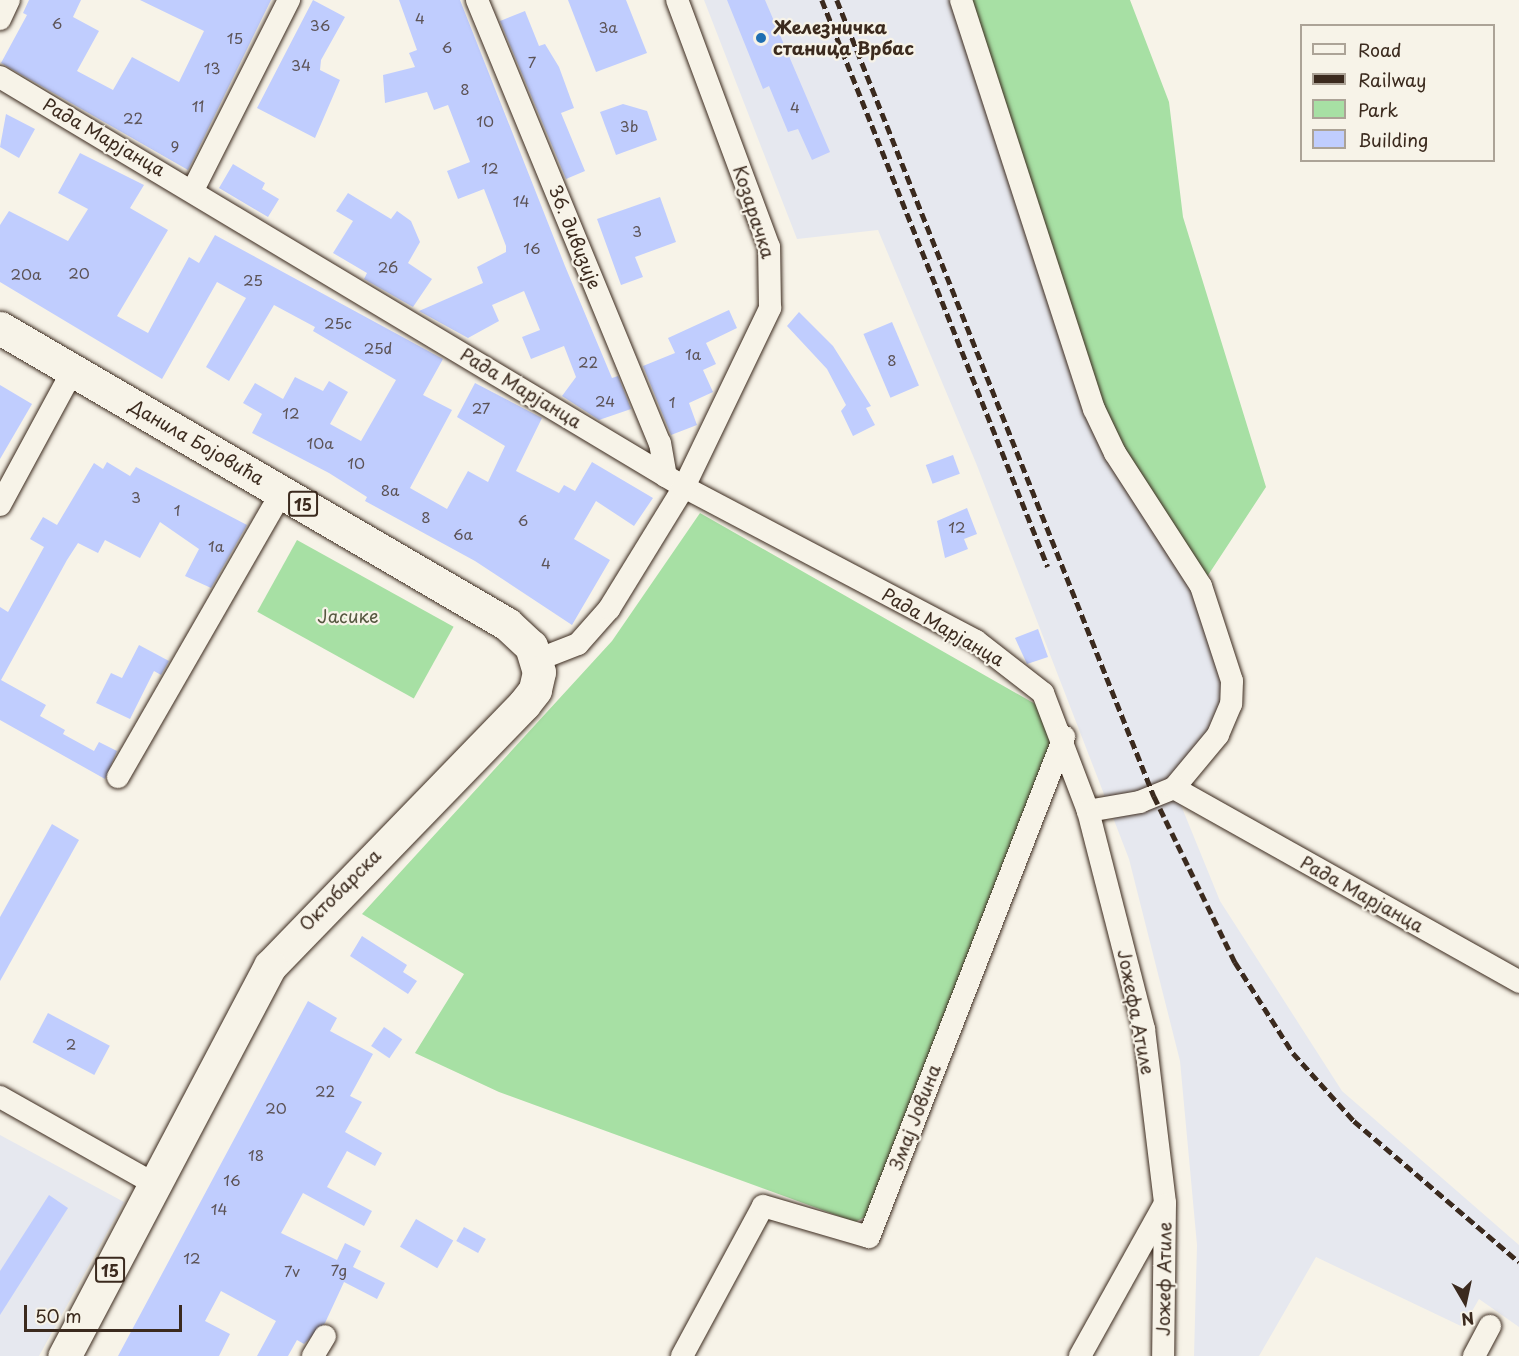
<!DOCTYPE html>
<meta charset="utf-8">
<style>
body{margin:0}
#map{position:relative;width:1519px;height:1356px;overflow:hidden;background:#f7f3e8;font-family:"Playpen Sans",sans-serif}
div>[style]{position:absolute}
.built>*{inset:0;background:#e6e8ef}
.green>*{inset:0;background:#a7e0a4;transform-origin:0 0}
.building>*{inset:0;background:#c0cdfe;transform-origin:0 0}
.roads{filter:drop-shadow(0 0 2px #3b2a1e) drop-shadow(0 0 2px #3b2a1e)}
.minor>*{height:22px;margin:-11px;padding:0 11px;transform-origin:11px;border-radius:11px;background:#f7f3e8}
.primary>*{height:33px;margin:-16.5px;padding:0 16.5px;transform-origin:16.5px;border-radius:16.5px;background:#f7f3e8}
.rail>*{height:4.5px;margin-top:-2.25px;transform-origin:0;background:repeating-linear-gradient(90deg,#3b2a1e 0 9px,transparent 0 13.5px)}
.dots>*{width:16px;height:16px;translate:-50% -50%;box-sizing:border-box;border:3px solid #f7f3e8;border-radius:50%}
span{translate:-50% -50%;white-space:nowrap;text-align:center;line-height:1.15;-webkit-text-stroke:4.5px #f7f3e8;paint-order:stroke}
.number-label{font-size:15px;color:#5c5356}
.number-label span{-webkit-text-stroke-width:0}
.shield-label span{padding:2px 4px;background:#f7f3e8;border:2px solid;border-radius:4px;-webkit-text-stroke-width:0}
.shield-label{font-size:16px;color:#3b2a1e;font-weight:700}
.poi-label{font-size:18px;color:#3b2a1e;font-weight:700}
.left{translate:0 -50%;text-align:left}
.street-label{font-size:18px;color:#3b2a1e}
.park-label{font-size:18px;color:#565840}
.legend{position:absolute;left:1300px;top:24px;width:195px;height:138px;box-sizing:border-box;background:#f7f3e8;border:2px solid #aca397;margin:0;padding:8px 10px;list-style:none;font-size:18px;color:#3b2a1e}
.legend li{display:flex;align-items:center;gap:12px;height:30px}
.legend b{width:30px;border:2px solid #aca397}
.north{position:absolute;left:1435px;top:1272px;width:60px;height:60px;-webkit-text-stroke:4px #f7f3e8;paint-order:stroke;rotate:171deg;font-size:16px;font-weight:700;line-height:24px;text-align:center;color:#3b2a1e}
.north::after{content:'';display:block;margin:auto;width:21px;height:27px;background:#3b2a1e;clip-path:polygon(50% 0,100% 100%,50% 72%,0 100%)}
.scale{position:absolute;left:24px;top:1305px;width:158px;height:27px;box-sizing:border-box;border:3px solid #3b2a1e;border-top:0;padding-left:8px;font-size:18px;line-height:21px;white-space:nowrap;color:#3b2a1e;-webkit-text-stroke:4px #f7f3e8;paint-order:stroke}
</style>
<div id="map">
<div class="built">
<div style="clip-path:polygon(704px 0,961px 0,1201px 586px,1232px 695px,1174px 788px,1220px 901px,1342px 1091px,1519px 1245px,1519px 1327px,1479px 1299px,1463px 1327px,1316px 1257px,1259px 1356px,1194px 1356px,1197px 1245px,1180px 1061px,1129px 859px,976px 463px,878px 230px,797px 239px)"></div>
<div style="clip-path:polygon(0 1135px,124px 1202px,39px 1356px,0 1356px)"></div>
</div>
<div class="green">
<div style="clip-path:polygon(961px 0,1130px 0,1169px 102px,1183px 217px,1266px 487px,1201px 586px,1115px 453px)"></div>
<div style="clip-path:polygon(700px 513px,1037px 705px,1053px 745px,869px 1215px,855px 1222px,499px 1092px,415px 1053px,464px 974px,362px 914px,612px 641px)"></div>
<div style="left:297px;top:540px;width:179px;height:82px;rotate:29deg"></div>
</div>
<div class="building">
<div style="clip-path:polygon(29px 0,81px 0,73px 17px,99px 31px,77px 71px,113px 90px,132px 57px,179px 82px,204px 31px,140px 0,271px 0,188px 170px,1px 63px,27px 15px,23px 13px)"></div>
<div style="clip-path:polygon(313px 0,345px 17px,321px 60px,320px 70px,340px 80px,315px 138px,257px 108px)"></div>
<div style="clip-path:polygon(399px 0,460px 0,565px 266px,612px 378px,618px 376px,631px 409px,599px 420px,562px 396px,576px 377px,564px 346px,531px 359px,522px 337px,540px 330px,524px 291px,492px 305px,499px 321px,468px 338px,419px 311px,483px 283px,477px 267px,506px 252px,506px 246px,484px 189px,458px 199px,447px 171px,470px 162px,448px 105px,434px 110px,427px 92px,385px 103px,383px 75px,415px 67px,409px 53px,417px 50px)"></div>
<div style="clip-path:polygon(568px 0,626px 0,647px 53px,596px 72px)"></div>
<div style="clip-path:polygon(727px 0,765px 0,830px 152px,812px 160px,798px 129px,788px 132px,769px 86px,763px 89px)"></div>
<div style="clip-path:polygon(525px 11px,539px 46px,545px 44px,559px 67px,574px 108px,561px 113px,585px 171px,566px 179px,500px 21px)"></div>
<div style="clip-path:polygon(623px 104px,647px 111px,657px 140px,616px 155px,600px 112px)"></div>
<div style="clip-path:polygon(6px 114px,35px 129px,19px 158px,0 147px)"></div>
<div style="clip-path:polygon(80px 153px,144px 185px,130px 208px,168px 230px,117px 316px,148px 333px,189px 257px,199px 263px,215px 235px,443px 359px,423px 395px,452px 410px,410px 488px,447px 509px,468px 471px,488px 482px,505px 446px,457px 417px,475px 383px,542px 418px,516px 471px,559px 493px,564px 485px,575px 491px,592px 462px,653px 498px,634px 526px,596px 501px,574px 539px,610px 560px,572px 625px,475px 561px,365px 501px,367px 497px,329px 473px,252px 433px,262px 414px,243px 403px,255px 383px,283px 399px,295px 377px,323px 391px,329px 381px,348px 392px,330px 424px,361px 441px,396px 380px,313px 331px,315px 327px,274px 305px,229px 381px,206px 367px,246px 298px,217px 282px,162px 379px,0 282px,0 225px,9px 211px,68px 241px,88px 209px,58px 193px)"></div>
<div style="clip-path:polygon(233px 164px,265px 183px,262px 189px,279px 199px,268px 217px,219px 188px)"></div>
<div style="clip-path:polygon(348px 193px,391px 219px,397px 211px,411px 221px,420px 242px,408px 263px,432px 279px,413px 307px,364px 279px,367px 273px,333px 253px,353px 221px,336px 211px)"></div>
<div style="clip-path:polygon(660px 197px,676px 242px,635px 257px,643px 277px,621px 285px,597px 219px)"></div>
<div style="clip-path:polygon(729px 310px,737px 328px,706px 343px,716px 364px,703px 370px,713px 392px,689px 403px,697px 425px,671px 435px,643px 366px,675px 353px,668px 338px)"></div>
<div style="clip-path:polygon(799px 312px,833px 346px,871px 406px,866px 408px,875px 425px,853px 436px,841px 411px,846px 405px,827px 369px,787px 326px)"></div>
<div style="left:892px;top:322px;width:69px;height:31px;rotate:67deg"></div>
<div style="clip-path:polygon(0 385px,32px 404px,0 459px)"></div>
<div style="left:953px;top:455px;width:20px;height:29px;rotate:70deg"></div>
<div style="clip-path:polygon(107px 462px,130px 476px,136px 467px,247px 525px,211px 588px,185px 576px,199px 549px,160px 522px,140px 558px,105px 540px,98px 553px,78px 543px,67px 560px,1px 680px,46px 705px,40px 716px,65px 730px,63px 734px,94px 751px,99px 742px,117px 751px,105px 779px,0 720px,0 607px,8px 612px,44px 547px,30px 539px,43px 517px,57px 525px,94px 463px,103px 469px)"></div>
<div style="clip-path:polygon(967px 508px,977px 534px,964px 539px,968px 549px,945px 558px,937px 521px)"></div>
<div style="clip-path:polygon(1038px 629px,1048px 657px,1027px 664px,1015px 638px)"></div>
<div style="clip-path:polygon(139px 645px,169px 661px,161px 675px,154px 671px,130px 719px,96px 703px,111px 673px,122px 678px)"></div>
<div style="clip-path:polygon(52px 824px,79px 840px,0 981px,0 917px)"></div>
<div style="clip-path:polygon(362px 936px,407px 965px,403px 972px,417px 981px,408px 994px,350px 956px)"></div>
<div style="clip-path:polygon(308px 1001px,337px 1018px,330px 1031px,373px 1054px,350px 1096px,362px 1102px,345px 1132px,382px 1153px,375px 1166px,347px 1151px,327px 1187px,372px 1211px,364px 1226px,303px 1193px,281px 1233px,337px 1260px,345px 1243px,361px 1251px,353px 1267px,385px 1283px,377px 1299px,344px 1282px,325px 1323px,304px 1344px,297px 1340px,288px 1356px,257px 1356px,276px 1321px,221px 1291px,205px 1321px,230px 1334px,219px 1356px,118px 1356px)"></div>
<div style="left:48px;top:1013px;width:70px;height:33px;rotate:28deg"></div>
<div style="left:384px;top:1027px;width:22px;height:23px;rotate:34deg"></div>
<div style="clip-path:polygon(49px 1195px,68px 1208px,0 1315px,0 1271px)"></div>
<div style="left:416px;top:1219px;width:43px;height:32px;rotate:30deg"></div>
<div style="left:464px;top:1227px;width:25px;height:16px;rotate:29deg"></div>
</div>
<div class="roads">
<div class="minor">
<div style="left:477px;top:0;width:479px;rotate:67.6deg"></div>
<div style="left:660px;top:443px;width:34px;rotate:80deg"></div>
<div style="left:961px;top:0;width:430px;rotate:72deg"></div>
<div style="left:1094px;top:409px;width:49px;rotate:64.5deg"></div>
<div style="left:1115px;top:453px;width:158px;rotate:57.1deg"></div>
<div style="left:1201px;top:586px;width:100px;rotate:71.9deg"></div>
<div style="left:1232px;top:681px;width:23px;rotate:92deg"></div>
<div style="left:1231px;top:704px;width:34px;rotate:113deg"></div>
<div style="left:1218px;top:735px;width:69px;rotate:129.7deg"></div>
<div style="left:1174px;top:788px;width:37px;rotate:158deg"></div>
<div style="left:1140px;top:802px;width:53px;rotate:170.2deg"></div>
<div style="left:0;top:19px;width:21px;rotate:-65deg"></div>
<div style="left:0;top:77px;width:797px;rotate:30.94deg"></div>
<div style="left:684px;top:487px;width:330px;rotate:27.8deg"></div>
<div style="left:976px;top:641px;width:85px;rotate:37.8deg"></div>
<div style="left:1043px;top:693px;width:126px;rotate:69.1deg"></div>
<div style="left:1088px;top:811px;width:225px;rotate:75.6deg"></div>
<div style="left:1144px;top:1029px;width:175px;rotate:83.1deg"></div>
<div style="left:1165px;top:1203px;width:153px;rotate:90.7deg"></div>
<div style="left:194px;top:188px;width:211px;rotate:-63.2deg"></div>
<div style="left:0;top:505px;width:153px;rotate:-61.6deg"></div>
<div style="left:537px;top:660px;width:44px;rotate:-21.3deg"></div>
<div style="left:578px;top:644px;width:47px;rotate:-48.5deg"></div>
<div style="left:609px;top:609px;width:143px;rotate:-58.4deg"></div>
<div style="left:684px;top:487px;width:199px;rotate:-64.3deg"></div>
<div style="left:770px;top:308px;width:61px;rotate:-90.9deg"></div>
<div style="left:769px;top:247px;width:264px;rotate:-110.4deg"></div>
<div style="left:118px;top:777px;width:329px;rotate:-60.1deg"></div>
<div style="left:1174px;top:788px;width:396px;rotate:29.3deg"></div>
<div style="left:0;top:1097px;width:179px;rotate:29.4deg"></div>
<div style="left:313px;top:1356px;width:23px;rotate:-59deg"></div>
<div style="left:682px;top:1356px;width:170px;rotate:-61.6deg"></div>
<div style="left:763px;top:1206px;width:110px;rotate:16.3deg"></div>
<div style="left:869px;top:1237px;width:537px;rotate:-68.69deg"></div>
<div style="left:1080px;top:1356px;width:173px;rotate:-60.9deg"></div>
<div style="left:1474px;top:1356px;width:34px;rotate:-62deg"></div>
</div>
<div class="primary">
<div style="left:0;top:328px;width:587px;rotate:30.28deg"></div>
<div style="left:507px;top:624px;width:33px;rotate:43deg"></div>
<div style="left:531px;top:646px;width:27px;rotate:73deg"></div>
<div style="left:539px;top:672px;width:18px;rotate:103deg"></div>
<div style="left:535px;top:690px;width:18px;rotate:128deg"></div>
<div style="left:524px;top:704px;width:365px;rotate:134.1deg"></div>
<div style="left:270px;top:966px;width:441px;rotate:117.8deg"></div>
</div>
</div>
<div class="rail">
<div style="left:822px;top:0;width:610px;rotate:68.27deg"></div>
<div style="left:837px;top:0;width:857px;rotate:68.29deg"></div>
<div style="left:1154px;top:796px;width:185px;rotate:64deg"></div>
<div style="left:1235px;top:962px;width:108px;rotate:57.5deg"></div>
<div style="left:1293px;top:1053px;width:91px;rotate:48.1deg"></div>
<div style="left:1354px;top:1121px;width:217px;rotate:40.5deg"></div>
</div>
<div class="dots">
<div style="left:761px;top:38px;background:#1f6fb2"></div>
</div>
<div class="number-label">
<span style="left:420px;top:18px">4</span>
<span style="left:57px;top:23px">6</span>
<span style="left:320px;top:25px">36</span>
<span style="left:608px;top:27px">3a</span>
<span style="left:235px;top:38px">15</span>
<span style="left:447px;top:47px">6</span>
<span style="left:532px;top:62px">7</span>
<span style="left:301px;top:65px">34</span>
<span style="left:212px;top:68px">13</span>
<span style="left:465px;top:89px">8</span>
<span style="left:198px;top:106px">11</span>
<span style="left:795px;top:107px">4</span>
<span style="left:133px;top:118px">22</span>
<span style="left:485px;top:121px">10</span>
<span style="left:629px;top:126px">3b</span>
<span style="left:175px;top:146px">9</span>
<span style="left:490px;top:168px">12</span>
<span style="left:521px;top:201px">14</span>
<span style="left:637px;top:231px">3</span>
<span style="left:532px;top:248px">16</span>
<span style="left:388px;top:267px">26</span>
<span style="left:79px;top:273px">20</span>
<span style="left:26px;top:274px">20a</span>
<span style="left:253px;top:280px">25</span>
<span style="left:338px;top:323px">25c</span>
<span style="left:378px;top:348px">25d</span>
<span style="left:693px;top:354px">1a</span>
<span style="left:892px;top:360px">8</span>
<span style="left:588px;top:362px">22</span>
<span style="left:605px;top:401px">24</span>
<span style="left:672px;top:402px">1</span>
<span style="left:481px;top:408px">27</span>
<span style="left:291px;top:413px">12</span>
<span style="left:320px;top:443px">10a</span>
<span style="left:356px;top:463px">10</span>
<span style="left:390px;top:490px">8a</span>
<span style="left:136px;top:497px">3</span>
<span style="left:177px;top:510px">1</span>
<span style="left:426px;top:517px">8</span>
<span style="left:523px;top:520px">6</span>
<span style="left:957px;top:527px">12</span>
<span style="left:463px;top:534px">6a</span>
<span style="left:216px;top:546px">1a</span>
<span style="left:546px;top:563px">4</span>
<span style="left:71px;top:1044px">2</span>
<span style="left:325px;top:1091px">22</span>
<span style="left:276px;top:1108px">20</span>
<span style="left:256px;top:1155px">18</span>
<span style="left:232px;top:1180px">16</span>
<span style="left:219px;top:1209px">14</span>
<span style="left:192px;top:1258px">12</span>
<span style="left:339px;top:1270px">7g</span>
<span style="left:292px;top:1271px">7v</span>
</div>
<div class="shield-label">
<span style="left:303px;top:504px">15</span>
<span style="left:110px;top:1270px">15</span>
</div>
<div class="poi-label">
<span class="left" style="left:773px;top:38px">Железничка<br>станица Врбас</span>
</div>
<div class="street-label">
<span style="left:104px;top:137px;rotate:30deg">Рада Марјанца</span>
<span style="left:754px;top:212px;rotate:72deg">Козарачка</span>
<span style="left:575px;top:237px;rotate:68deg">36. дивизије</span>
<span style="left:521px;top:388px;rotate:31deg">Рада Марјанца</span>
<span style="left:197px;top:442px;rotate:30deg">Данила Бојовића</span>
<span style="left:943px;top:627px;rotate:30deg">Рада Марјанца</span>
<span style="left:340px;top:890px;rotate:-45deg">Октобарска</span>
<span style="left:1362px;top:894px;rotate:29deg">Рада Марјанца</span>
<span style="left:1136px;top:1012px;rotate:79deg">Јожефа Атиле</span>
<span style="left:915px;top:1117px;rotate:-69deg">Змај Јовина</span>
<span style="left:1164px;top:1279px;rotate:-89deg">Јожеф Атиле</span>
</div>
<div class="park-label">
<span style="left:348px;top:616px">Јасике</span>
</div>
<ul class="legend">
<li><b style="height:8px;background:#f7f3e8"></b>Road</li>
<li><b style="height:8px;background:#3b2a1e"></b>Railway</li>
<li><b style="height:16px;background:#a7e0a4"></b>Park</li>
<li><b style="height:16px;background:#c0cdfe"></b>Building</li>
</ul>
<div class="north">N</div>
<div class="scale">50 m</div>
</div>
